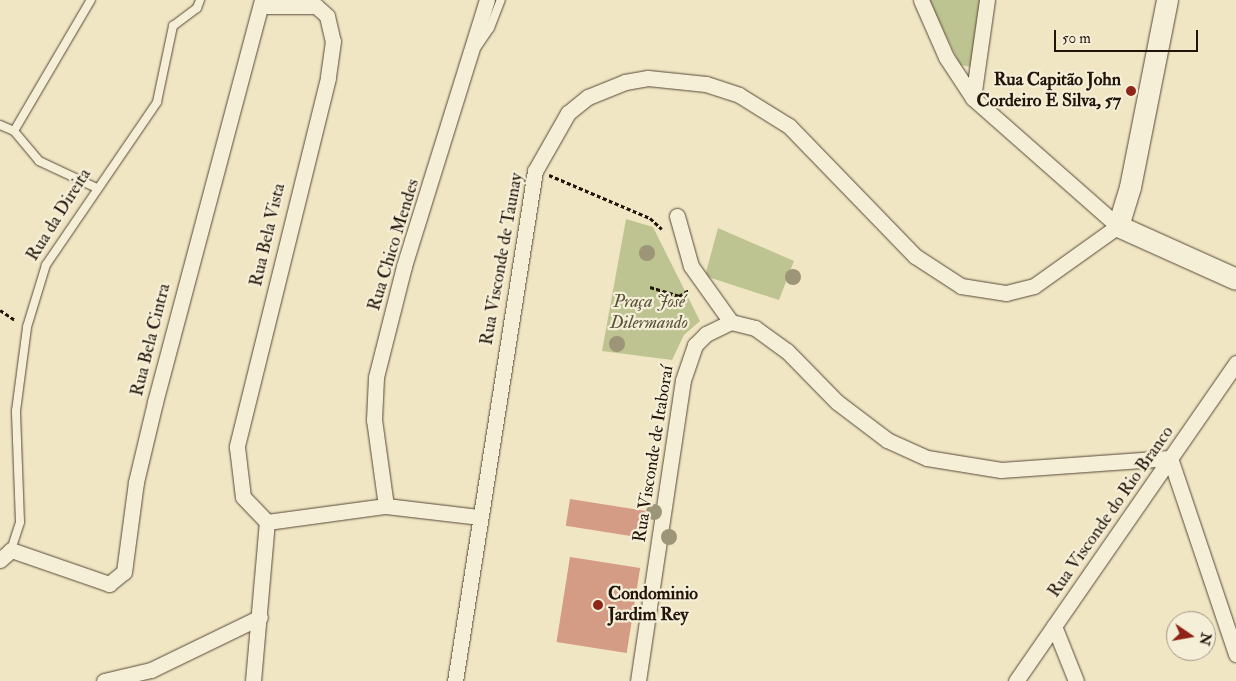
<!DOCTYPE html>
<meta charset="utf-8">
<style>
body{margin:0}
#map{position:relative;width:1236px;height:681px;overflow:hidden;background:#f1e6c3;font-family:"IM FELL Double Pica",serif}
div>[style]{position:absolute}
.green>*{inset:0;background:#bec491}
.building>*{inset:0;background:#d49b85;transform-origin:0 0}
.path>*{height:3px;margin-top:-1.5px;transform-origin:0;background:repeating-linear-gradient(90deg,#22140a 0 4px,transparent 0 6.5px)}
.roads{filter:drop-shadow(0 0 1px #564838) drop-shadow(0 0 1px #564838)}
.lane>*{height:8px;margin:-4px;padding:0 4px;transform-origin:4px;border-radius:4px;background:#f6efd8}
.street>*{height:15px;margin:-7.5px;padding:0 7.5px;transform-origin:7.5px;border-radius:7.5px;background:#f6efd8}
.secondary>*{height:21px;margin:-10.5px;padding:0 10.5px;transform-origin:10.5px;border-radius:10.5px;background:#f6efd8}
.trees>*{width:16px;height:16px;margin:-8px;border-radius:50%;background:#9d9577}
.dots>*{width:14px;height:14px;translate:-50% -50%;box-sizing:border-box;border:2px solid #f6efd8;border-radius:50%}
span{translate:-50% -50%;white-space:nowrap;text-align:center;line-height:1.15;-webkit-text-stroke:4.5px #f6efd8;paint-order:stroke}
.poi-label{font-size:18px;color:#22140a;font-weight:700}
.right{translate:-100% -50%;text-align:right}
.left{translate:0 -50%;text-align:left}
.street-label{font-size:18px;color:#22140a}
.park-label{font-size:18px;color:#595239;font-style:italic}
.north{position:absolute;left:1166px;top:611px;width:50px;height:50px;box-sizing:border-box;background:#f6efd8;border:1px solid #a19786;border-radius:50%;rotate:102deg;font-size:14px;font-weight:700;line-height:20px;text-align:center;color:#22140a}
.north::after{content:'';display:block;margin:auto;width:18px;height:22px;background:#8f2418;clip-path:polygon(50% 0,100% 100%,50% 72%,0 100%)}
.scale{position:absolute;left:1054px;top:30px;width:144px;height:22px;box-sizing:border-box;border:2px solid #22140a;border-top:0;padding-left:6px;font-size:15px;line-height:18px;white-space:nowrap;color:#22140a;-webkit-text-stroke:4px #f6efd8;paint-order:stroke}
</style>
<div id="map">
<div class="green">
<div style="clip-path:polygon(929px 0,985px 0,972px 67px,960px 65px)"></div>
<div style="clip-path:polygon(626px 219px,653px 227px,700px 321px,684px 335px,672px 360px,602px 351px)"></div>
<div style="clip-path:polygon(718px 228px,794px 261px,779px 300px,705px 276px)"></div>
</div>
<div class="building">
<div style="left:570px;top:499px;width:80px;height:27px;rotate:9deg"></div>
<div style="left:570px;top:557px;width:71px;height:86px;rotate:9deg"></div>
</div>
<div class="path">
<div style="left:549px;top:175px;width:110px;rotate:23.1deg"></div>
<div style="left:650px;top:218px;width:16px;rotate:43deg"></div>
<div style="left:650px;top:287px;width:30px;rotate:17deg"></div>
<div style="left:679px;top:296px;width:12px;rotate:-31deg"></div>
<div style="left:0;top:310px;width:18px;rotate:34deg"></div>
</div>
<div class="roads">
<div class="lane">
<div style="left:477px;top:47px;width:23px;rotate:-56deg"></div>
<div style="left:490px;top:28px;width:30px;rotate:-69deg"></div>
<div style="left:0;top:125px;width:15px;rotate:23deg"></div>
<div style="left:14px;top:131px;width:39px;rotate:50deg"></div>
<div style="left:39px;top:161px;width:64px;rotate:25deg"></div>
<div style="left:14px;top:131px;width:152px;rotate:-59.6deg"></div>
<div style="left:11px;top:550px;width:29px;rotate:-72deg"></div>
<div style="left:20px;top:522px;width:111px;rotate:-92.1deg"></div>
<div style="left:16px;top:411px;width:85px;rotate:-82.5deg"></div>
<div style="left:27px;top:327px;width:65px;rotate:-73deg"></div>
<div style="left:46px;top:265px;width:197px;rotate:-55.7deg"></div>
<div style="left:157px;top:102px;width:78px;rotate:-78.1deg"></div>
<div style="left:173px;top:26px;width:30px;rotate:-37deg"></div>
<div style="left:197px;top:8px;width:9px;rotate:-69deg"></div>
</div>
<div class="street">
<div style="left:261px;top:6px;width:55px"></div>
<div style="left:316px;top:6px;width:15px;rotate:42deg"></div>
<div style="left:327px;top:16px;width:26px;rotate:77deg"></div>
<div style="left:333px;top:41px;width:37px;rotate:98deg"></div>
<div style="left:328px;top:78px;width:380px;rotate:103.9deg"></div>
<div style="left:237px;top:447px;width:50px;rotate:83.2deg"></div>
<div style="left:243px;top:497px;width:35px;rotate:46deg"></div>
<div style="left:973px;top:98px;width:99px;rotate:-81.9deg"></div>
<div style="left:677px;top:216px;width:52px;rotate:74.4deg"></div>
<div style="left:691px;top:266px;width:69px;rotate:54.5deg"></div>
<div style="left:386px;top:506px;width:87px;rotate:-97.9deg"></div>
<div style="left:374px;top:420px;width:43px;rotate:-87.3deg"></div>
<div style="left:376px;top:377px;width:114px;rotate:-75.8deg"></div>
<div style="left:404px;top:266px;width:279px;rotate:-72.7deg"></div>
<div style="left:267px;top:522px;width:120px;rotate:-7.7deg"></div>
<div style="left:386px;top:506px;width:95px;rotate:6.7deg"></div>
<div style="left:0;top:560px;width:15px;rotate:-42deg"></div>
<div style="left:11px;top:550px;width:104px;rotate:19.1deg"></div>
<div style="left:109px;top:584px;width:19px;rotate:-39deg"></div>
<div style="left:124px;top:572px;width:91px;rotate:-82.4deg"></div>
<div style="left:136px;top:482px;width:82px;rotate:-76.6deg"></div>
<div style="left:155px;top:402px;width:416px;rotate:-75.1deg"></div>
<div style="left:1054px;top:626px;width:59px;rotate:68.2deg"></div>
<div style="left:104px;top:681px;width:48px;rotate:-13.2deg"></div>
<div style="left:151px;top:670px;width:121px;rotate:-25.9deg"></div>
<div style="left:253px;top:681px;width:160px;rotate:-85deg"></div>
<div style="left:455px;top:681px;width:516px;rotate:-81.09deg"></div>
<div style="left:535px;top:171px;width:67px;rotate:-60.4deg"></div>
<div style="left:568px;top:113px;width:26px;rotate:-39deg"></div>
<div style="left:588px;top:97px;width:40px;rotate:-22deg"></div>
<div style="left:625px;top:82px;width:23px;rotate:-10deg"></div>
<div style="left:648px;top:78px;width:58px;rotate:5.9deg"></div>
<div style="left:706px;top:84px;width:35px;rotate:18deg"></div>
<div style="left:739px;top:95px;width:59px;rotate:31.8deg"></div>
<div style="left:789px;top:126px;width:181px;rotate:45.9deg"></div>
<div style="left:915px;top:256px;width:55px;rotate:33.1deg"></div>
<div style="left:961px;top:286px;width:46px;rotate:8.8deg"></div>
<div style="left:1006px;top:293px;width:29px;rotate:-14deg"></div>
<div style="left:1034px;top:286px;width:103px;rotate:-35.5deg"></div>
<div style="left:1118px;top:226px;width:193px;rotate:-138.6deg"></div>
<div style="left:973px;top:98px;width:49px;rotate:-123.4deg"></div>
<div style="left:946px;top:57px;width:62px;rotate:-113.7deg"></div>
<div style="left:638px;top:681px;width:304px;rotate:-81.5deg"></div>
<div style="left:683px;top:380px;width:37px;rotate:-71deg"></div>
<div style="left:695px;top:345px;width:16px;rotate:-45deg"></div>
<div style="left:706px;top:334px;width:28px;rotate:-26deg"></div>
<div style="left:731px;top:322px;width:25px;rotate:14deg"></div>
<div style="left:755px;top:328px;width:39px;rotate:36deg"></div>
<div style="left:787px;top:351px;width:71px;rotate:45.6deg"></div>
<div style="left:837px;top:402px;width:63px;rotate:37.2deg"></div>
<div style="left:887px;top:440px;width:44px;rotate:24.2deg"></div>
<div style="left:927px;top:458px;width:75px;rotate:9.2deg"></div>
<div style="left:1001px;top:470px;width:169px;rotate:-4.1deg"></div>
<div style="left:1170px;top:458px;width:207px;rotate:71.4deg"></div>
<div style="left:1016px;top:681px;width:387px;rotate:-55.3deg"></div>
</div>
<div class="secondary">
<div style="left:1167px;top:0;width:191px;rotate:101.2deg"></div>
<div style="left:1130px;top:187px;width:41px;rotate:107.1deg"></div>
<div style="left:1118px;top:226px;width:129px;rotate:24.2deg"></div>
</div>
</div>
<div class="trees">
<div style="left:647px;top:253px"></div>
<div style="left:793px;top:277px"></div>
<div style="left:617px;top:344px"></div>
<div style="left:654px;top:512px"></div>
<div style="left:669px;top:537px"></div>
</div>
<div class="dots">
<div style="left:1131px;top:91px;background:#8f2418"></div>
<div style="left:598px;top:605px;background:#8f2418"></div>
</div>
<div class="poi-label">
<span class="right" style="left:1121px;top:91px">Rua Capitão John<br>Cordeiro E Silva, 57</span>
<span class="left" style="left:608px;top:605px">Condominio<br>Jardim Rey</span>
</div>
<div class="street-label">
<span style="left:59px;top:215px;rotate:-58deg">Rua da Direita</span>
<span style="left:268px;top:235px;rotate:-77deg">Rua Bela Vista</span>
<span style="left:394px;top:245px;rotate:-73deg">Rua Chico Mendes</span>
<span style="left:502px;top:259px;rotate:-80deg">Rua Visconde de Taunay</span>
<span style="left:151px;top:340px;rotate:-76deg">Rua Bela Cintra</span>
<span style="left:654px;top:454px;rotate:-81deg">Rua Visconde de Itaboraí</span>
<span style="left:1111px;top:512px;rotate:-55deg">Rua Visconde do Rio Branco</span>
</div>
<div class="park-label">
<span style="left:649px;top:313px">Praça José<br>Dilermando</span>
</div>
<div class="north">N</div>
<div class="scale">50 m</div>
</div>
